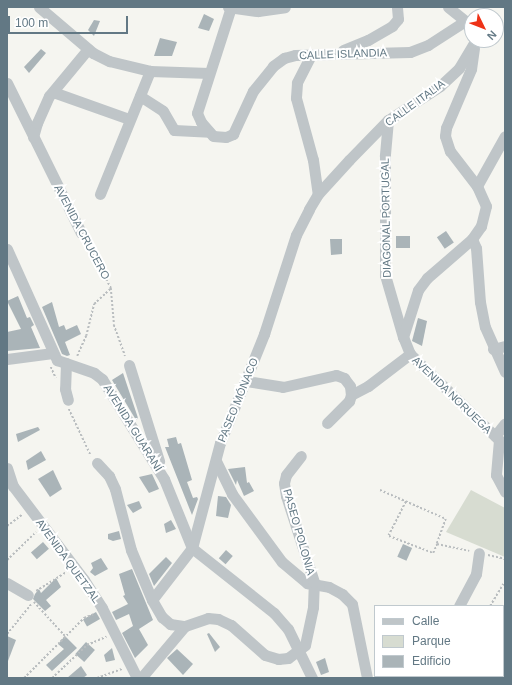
<!DOCTYPE html>
<meta charset="utf-8">
<style>
body{margin:0}
#map{position:relative;width:512px;height:685px;overflow:hidden;background:#f5f5f0;font-family:Arial,sans-serif}
div>[style]{position:absolute}
.green>*{inset:0;background:#d7dcd1}
.building>*{inset:0;background:#aab4b8;transform-origin:0 0}
.path>*{height:1.5px;margin-top:-0.75px;transform-origin:0;background:repeating-linear-gradient(90deg,#b9bdbf 0 2px,transparent 0 4px)}
.minor>*{height:11px;margin:-5.5px;padding:0 5.5px;transform-origin:5.5px;border-radius:5.5px;background:#bfc5c8}
span{translate:-50% -50%;white-space:nowrap;text-align:center;line-height:1.15;-webkit-text-stroke:4px #fff;paint-order:stroke}
.street-label{font-size:11px;color:#627884}
.frame{position:absolute;inset:0;border:8px solid #627884;pointer-events:none}
.legend{position:absolute;left:374px;top:605px;width:130px;height:72px;box-sizing:border-box;background:#fff;border:1px solid #c0c9ce;margin:0;padding:5px 7px;list-style:none;font-size:12px;color:#627884}
.legend li{display:flex;align-items:center;gap:8px;height:20px}
.legend b{width:20px;border:1px solid #c0c9ce}
.north{position:absolute;left:464px;top:8px;width:40px;height:40px;box-sizing:border-box;background:#fff;border:1px solid #c0c9ce;border-radius:50%;rotate:133deg;font-size:11px;font-weight:700;line-height:16px;text-align:center;color:#627884}
.north::after{content:'';display:block;margin:auto;width:14px;height:18px;background:#ee3217;clip-path:polygon(50% 0,100% 100%,50% 72%,0 100%)}
.scale{position:absolute;left:8px;top:16px;width:120px;height:18px;box-sizing:border-box;border:2px solid #627884;border-top:0;padding-left:5px;font-size:12px;line-height:14px;white-space:nowrap;color:#627884;-webkit-text-stroke:3px #fff;paint-order:stroke}
</style>
<div id="map">
<div class="green">
<div style="clip-path:polygon(471px 490px,505px 508px,505px 557px,446px 532px)"></div>
</div>
<div class="building">
<div style="clip-path:polygon(204px 14px,214px 19px,209px 31px,198px 28px)"></div>
<div style="clip-path:polygon(94px 20px,100px 21px,94px 36px,88px 30px)"></div>
<div style="clip-path:polygon(160px 38px,177px 42px,172px 56px,154px 56px)"></div>
<div style="clip-path:polygon(41px 49px,46px 53px,29px 73px,24px 67px)"></div>
<div style="left:446px;top:231px;width:14px;height:11px;rotate:56deg"></div>
<div style="left:396px;top:236px;width:14px;height:12px"></div>
<div style="clip-path:polygon(330px 239px,342px 239px,342px 254px,331px 255px)"></div>
<div style="clip-path:polygon(18px 296px,27px 318px,30px 317px,34px 325px,31px 327px,40px 348px,7px 351px,7px 332px,21px 329px,7px 301px)"></div>
<div style="clip-path:polygon(52px 302px,59px 327px,64px 325px,66px 330px,77px 325px,81px 334px,65px 342px,70px 355px,67px 356px,62px 354px,42px 307px)"></div>
<div style="clip-path:polygon(418px 318px,427px 321px,422px 346px,412px 341px)"></div>
<div style="clip-path:polygon(123px 373px,138px 418px,136px 420px,112px 380px)"></div>
<div style="clip-path:polygon(38px 427px,40px 430px,18px 442px,16px 434px)"></div>
<div style="clip-path:polygon(176px 437px,178px 444px,181px 443px,192px 480px,187px 482px,193px 498px,197px 497px,198px 499px,192px 515px,165px 447px,169px 447px,167px 439px)"></div>
<div style="clip-path:polygon(41px 451px,46px 460px,28px 470px,26px 461px)"></div>
<div style="clip-path:polygon(245px 467px,247px 483px,249px 482px,254px 491px,244px 496px,237px 480px,236px 485px,228px 469px)"></div>
<div style="clip-path:polygon(53px 470px,62px 489px,50px 497px,38px 479px)"></div>
<div style="clip-path:polygon(152px 474px,159px 489px,149px 493px,139px 477px)"></div>
<div style="clip-path:polygon(218px 496px,226px 497px,231px 505px,228px 518px,216px 516px)"></div>
<div style="clip-path:polygon(139px 501px,142px 508px,133px 513px,127px 505px)"></div>
<div style="clip-path:polygon(171px 520px,176px 529px,166px 533px,164px 524px)"></div>
<div style="clip-path:polygon(119px 531px,121px 539px,113px 541px,108px 539px,108px 534px)"></div>
<div style="left:43px;top:542px;width:9px;height:16px;rotate:49deg"></div>
<div style="left:403px;top:544px;width:10px;height:14px;rotate:24deg"></div>
<div style="left:226px;top:550px;width:9px;height:11px;rotate:41deg"></div>
<div style="clip-path:polygon(166px 557px,172px 563px,154px 586px,149px 574px)"></div>
<div style="clip-path:polygon(101px 558px,108px 569px,95px 576px,90px 572px,93px 568px,91px 563px)"></div>
<div style="clip-path:polygon(132px 569px,153px 620px,139px 629px,148px 645px,135px 658px,122px 633px,133px 626px,129px 614px,116px 620px,112px 612px,128px 604px,123px 596px,125px 595px,119px 574px)"></div>
<div style="clip-path:polygon(56px 578px,61px 587px,46px 600px,51px 606px,45px 611px,33px 599px,35px 594px,39px 589px,41px 593px)"></div>
<div style="left:96px;top:612px;width:8px;height:15px;rotate:60deg"></div>
<div style="clip-path:polygon(209px 633px,220px 647px,215px 652px,207px 634px)"></div>
<div style="clip-path:polygon(7px 636px,16px 640px,8px 661px,7px 661px)"></div>
<div style="clip-path:polygon(65px 636px,77px 648px,52px 671px,46px 665px,64px 649px,58px 644px)"></div>
<div style="left:86px;top:642px;width:12px;height:16px;rotate:42deg"></div>
<div style="clip-path:polygon(112px 648px,115px 660px,106px 662px,104px 655px)"></div>
<div style="clip-path:polygon(177px 649px,193px 664px,183px 675px,167px 658px)"></div>
<div style="clip-path:polygon(325px 658px,329px 672px,321px 675px,316px 662px)"></div>
<div style="clip-path:polygon(81px 666px,87px 675px,83px 678px,67px 678px)"></div>
</div>
<div class="path">
<div style="left:85px;top:241px;width:54px;rotate:61deg"></div>
<div style="left:111px;top:288px;width:37px;rotate:85deg"></div>
<div style="left:114px;top:325px;width:33px;rotate:70deg"></div>
<div style="left:77px;top:356px;width:22px;rotate:-66deg"></div>
<div style="left:86px;top:336px;width:33px;rotate:-76deg"></div>
<div style="left:94px;top:304px;width:22px;rotate:-43deg"></div>
<div style="left:51px;top:367px;width:12px;rotate:66deg"></div>
<div style="left:69px;top:409px;width:52px;rotate:64.9deg"></div>
<div style="left:380px;top:490px;width:72px;rotate:23.7deg"></div>
<div style="left:446px;top:519px;width:27px;rotate:110deg"></div>
<div style="left:437px;top:544px;width:33px;rotate:12deg"></div>
<div style="left:406px;top:502px;width:38px;rotate:117deg"></div>
<div style="left:389px;top:536px;width:47px;rotate:21.1deg"></div>
<div style="left:433px;top:553px;width:10px;rotate:-66deg"></div>
<div style="left:7px;top:526px;width:20px;rotate:-37deg"></div>
<div style="left:488px;top:555px;width:17px;rotate:13deg"></div>
<div style="left:7px;top:560px;width:40px;rotate:-44deg"></div>
<div style="left:36px;top:591px;width:36px;rotate:-32deg"></div>
<div style="left:34px;top:602px;width:46px;rotate:47.6deg"></div>
<div style="left:490px;top:606px;width:29px;rotate:-59deg"></div>
<div style="left:7px;top:634px;width:38px;rotate:-51deg"></div>
<div style="left:503px;top:635px;width:4px;rotate:-56deg"></div>
<div style="left:24px;top:678px;width:85px;rotate:-45deg"></div>
<div style="left:84px;top:618px;width:11px;rotate:-22deg"></div>
<div style="left:52px;top:678px;width:48px;rotate:-43.3deg"></div>
<div style="left:87px;top:645px;width:21px;rotate:-23deg"></div>
<div style="left:97px;top:678px;width:27px;rotate:-20deg"></div>
</div>
<div class="minor">
<div style="left:39px;top:7px;width:71px;rotate:40.4deg"></div>
<div style="left:93px;top:53px;width:18px;rotate:27deg"></div>
<div style="left:109px;top:61px;width:42px;rotate:13.7deg"></div>
<div style="left:150px;top:71px;width:59px;rotate:1.9deg"></div>
<div style="left:228px;top:7px;width:30px;rotate:8deg"></div>
<div style="left:258px;top:11px;width:27px;rotate:-8deg"></div>
<div style="left:231px;top:7px;width:111px;rotate:107.8deg"></div>
<div style="left:197px;top:113px;width:10px;rotate:66deg"></div>
<div style="left:201px;top:122px;width:18px;rotate:49deg"></div>
<div style="left:213px;top:136px;width:13px;rotate:4deg"></div>
<div style="left:226px;top:137px;width:8px;rotate:-23deg"></div>
<div style="left:233px;top:134px;width:47px;rotate:-65.1deg"></div>
<div style="left:253px;top:91px;width:32px;rotate:-51deg"></div>
<div style="left:273px;top:66px;width:14px;rotate:-36deg"></div>
<div style="left:284px;top:58px;width:11px;rotate:-15deg"></div>
<div style="left:295px;top:55px;width:115px;rotate:-1.5deg"></div>
<div style="left:410px;top:52px;width:19px;rotate:-21deg"></div>
<div style="left:428px;top:45px;width:44px;rotate:-33deg"></div>
<div style="left:448px;top:7px;width:22px;rotate:39deg"></div>
<div style="left:465px;top:21px;width:13px;rotate:58deg"></div>
<div style="left:474px;top:48px;width:21px;rotate:98deg"></div>
<div style="left:471px;top:69px;width:64px;rotate:113deg"></div>
<div style="left:446px;top:128px;width:8px;rotate:97deg"></div>
<div style="left:445px;top:136px;width:16px;rotate:72deg"></div>
<div style="left:450px;top:151px;width:44px;rotate:52.4deg"></div>
<div style="left:477px;top:186px;width:22px;rotate:66deg"></div>
<div style="left:486px;top:206px;width:21px;rotate:104deg"></div>
<div style="left:481px;top:226px;width:16px;rotate:125deg"></div>
<div style="left:472px;top:239px;width:10px;rotate:66deg"></div>
<div style="left:476px;top:248px;width:54px;rotate:85.8deg"></div>
<div style="left:480px;top:302px;width:25px;rotate:79deg"></div>
<div style="left:485px;top:327px;width:49px;rotate:66deg"></div>
<div style="left:343px;top:50px;width:27px;rotate:-22deg"></div>
<div style="left:368px;top:40px;width:28px;rotate:-30deg"></div>
<div style="left:392px;top:26px;width:9px;rotate:-49deg"></div>
<div style="left:398px;top:19px;width:12px;rotate:-95deg"></div>
<div style="left:311px;top:55px;width:31px;rotate:117deg"></div>
<div style="left:297px;top:83px;width:15px;rotate:94deg"></div>
<div style="left:296px;top:98px;width:64px;rotate:74.7deg"></div>
<div style="left:313px;top:160px;width:34px;rotate:82deg"></div>
<div style="left:7px;top:83px;width:167px;rotate:63.7deg"></div>
<div style="left:53px;top:92px;width:81px;rotate:19.6deg"></div>
<div style="left:140px;top:96px;width:27px;rotate:33deg"></div>
<div style="left:163px;top:111px;width:22px;rotate:60deg"></div>
<div style="left:174px;top:130px;width:35px;rotate:3deg"></div>
<div style="left:388px;top:120px;width:36px;rotate:95deg"></div>
<div style="left:385px;top:156px;width:119px;rotate:90deg"></div>
<div style="left:385px;top:275px;width:65px;rotate:73.8deg"></div>
<div style="left:33px;top:137px;width:15px;rotate:-74deg"></div>
<div style="left:37px;top:123px;width:30px;rotate:-66deg"></div>
<div style="left:49px;top:96px;width:61px;rotate:-50.3deg"></div>
<div style="left:477px;top:186px;width:57px;rotate:-60.8deg"></div>
<div style="left:100px;top:194px;width:133px;rotate:-67.9deg"></div>
<div style="left:7px;top:249px;width:122px;rotate:65.8deg"></div>
<div style="left:57px;top:360px;width:39px;rotate:19deg"></div>
<div style="left:94px;top:373px;width:10px;rotate:37deg"></div>
<div style="left:102px;top:379px;width:118px;rotate:58.2deg"></div>
<div style="left:164px;top:479px;width:74px;rotate:67.9deg"></div>
<div style="left:192px;top:548px;width:105px;rotate:38.4deg"></div>
<div style="left:274px;top:613px;width:21px;rotate:49deg"></div>
<div style="left:288px;top:629px;width:55px;rotate:63.9deg"></div>
<div style="left:493px;top:349px;width:12px;rotate:-14deg"></div>
<div style="left:410px;top:354px;width:124px;rotate:44deg"></div>
<div style="left:499px;top:440px;width:35px;rotate:95deg"></div>
<div style="left:496px;top:475px;width:19px;rotate:62deg"></div>
<div style="left:7px;top:359px;width:46px;rotate:-7.4deg"></div>
<div style="left:66px;top:363px;width:26px;rotate:92deg"></div>
<div style="left:65px;top:389px;width:11px;rotate:75deg"></div>
<div style="left:129px;top:365px;width:101px;rotate:72.6deg"></div>
<div style="left:246px;top:381px;width:37px;rotate:9deg"></div>
<div style="left:283px;top:387px;width:54px;rotate:-12.8deg"></div>
<div style="left:336px;top:375px;width:9px;rotate:21deg"></div>
<div style="left:344px;top:378px;width:10px;rotate:53deg"></div>
<div style="left:350px;top:386px;width:9px;rotate:84deg"></div>
<div style="left:351px;top:395px;width:6px;rotate:108deg"></div>
<div style="left:349px;top:401px;width:31px;rotate:135deg"></div>
<div style="left:351px;top:395px;width:19px;rotate:-28deg"></div>
<div style="left:368px;top:386px;width:53px;rotate:-37.3deg"></div>
<div style="left:410px;top:354px;width:18px;rotate:-112deg"></div>
<div style="left:403px;top:337px;width:49px;rotate:-72.3deg"></div>
<div style="left:418px;top:290px;width:15px;rotate:-53deg"></div>
<div style="left:427px;top:278px;width:60px;rotate:-40.9deg"></div>
<div style="left:495px;top:436px;width:16px;rotate:-52deg"></div>
<div style="left:216px;top:461px;width:37px;rotate:64deg"></div>
<div style="left:232px;top:494px;width:84px;rotate:53.7deg"></div>
<div style="left:282px;top:562px;width:33px;rotate:40deg"></div>
<div style="left:307px;top:583px;width:22px;rotate:10deg"></div>
<div style="left:329px;top:587px;width:15px;rotate:28deg"></div>
<div style="left:342px;top:594px;width:14px;rotate:45deg"></div>
<div style="left:352px;top:604px;width:76px;rotate:78.5deg"></div>
<div style="left:97px;top:463px;width:18px;rotate:47deg"></div>
<div style="left:109px;top:476px;width:14px;rotate:65deg"></div>
<div style="left:115px;top:489px;width:63px;rotate:75.3deg"></div>
<div style="left:131px;top:550px;width:54px;rotate:67.2deg"></div>
<div style="left:152px;top:600px;width:20px;rotate:60deg"></div>
<div style="left:162px;top:617px;width:11px;rotate:41deg"></div>
<div style="left:170px;top:624px;width:15px;rotate:8deg"></div>
<div style="left:7px;top:468px;width:19px;rotate:72deg"></div>
<div style="left:13px;top:486px;width:118px;rotate:52.9deg"></div>
<div style="left:84px;top:580px;width:33px;rotate:57deg"></div>
<div style="left:102px;top:608px;width:78px;rotate:63.4deg"></div>
<div style="left:7px;top:583px;width:24px;rotate:30deg"></div>
<div style="left:152px;top:600px;width:66px;rotate:-52.4deg"></div>
<div style="left:192px;top:548px;width:109px;rotate:-75.1deg"></div>
<div style="left:220px;top:443px;width:118px;rotate:-68deg"></div>
<div style="left:264px;top:334px;width:104px;rotate:-72.1deg"></div>
<div style="left:296px;top:235px;width:29px;rotate:-63deg"></div>
<div style="left:309px;top:209px;width:17px;rotate:-59deg"></div>
<div style="left:318px;top:194px;width:46px;rotate:-47.6deg"></div>
<div style="left:349px;top:160px;width:56px;rotate:-45.7deg"></div>
<div style="left:388px;top:120px;width:62px;rotate:-33.2deg"></div>
<div style="left:440px;top:86px;width:26px;rotate:-43deg"></div>
<div style="left:459px;top:68px;width:29px;rotate:-59deg"></div>
<div style="left:459px;top:606px;width:36px;rotate:-62deg"></div>
<div style="left:476px;top:574px;width:21px;rotate:-82deg"></div>
<div style="left:141px;top:678px;width:68px;rotate:-49.8deg"></div>
<div style="left:185px;top:626px;width:24px;rotate:-19deg"></div>
<div style="left:208px;top:618px;width:10px;rotate:6deg"></div>
<div style="left:218px;top:619px;width:14px;rotate:25deg"></div>
<div style="left:231px;top:625px;width:45px;rotate:41.4deg"></div>
<div style="left:265px;top:655px;width:14px;rotate:17deg"></div>
<div style="left:278px;top:659px;width:10px;rotate:-6deg"></div>
<div style="left:288px;top:658px;width:21px;rotate:-37deg"></div>
<div style="left:305px;top:645px;width:39px;rotate:-78deg"></div>
<div style="left:313px;top:607px;width:25px;rotate:-88deg"></div>
<div style="left:314px;top:582px;width:90px;rotate:-108deg"></div>
<div style="left:286px;top:496px;width:13px;rotate:-99deg"></div>
<div style="left:284px;top:483px;width:8px;rotate:-76deg"></div>
<div style="left:286px;top:475px;width:24px;rotate:-52deg"></div>
<div style="left:452px;top:678px;width:2px;rotate:-90deg"></div>
</div>
<div class="street-label">
<span style="left:343px;top:54px;rotate:-2deg">CALLE ISLANDIA</span>
<span style="left:415px;top:103px;rotate:-36deg">CALLE ITALIA</span>
<span style="left:386px;top:218px;rotate:-91deg">DIAGONAL PORTUGAL</span>
<span style="left:82px;top:232px;rotate:62deg">AVENIDA CRUCERO</span>
<span style="left:452px;top:395px;rotate:44deg">AVENIDA NORUEGA</span>
<span style="left:238px;top:400px;rotate:-68deg">PASEO MÓNACO</span>
<span style="left:133px;top:428px;rotate:58deg">AVENIDA GUARANÍ</span>
<span style="left:299px;top:532px;rotate:74deg">PASEO POLONIA</span>
<span style="left:68px;top:561px;rotate:54deg">AVENIDA QUETZAL</span>
</div>
<div class="frame"></div>
<ul class="legend">
<li><b style="height:5px;background:#bfc5c8"></b>Calle</li>
<li><b style="height:11px;background:#d7dcd1"></b>Parque</li>
<li><b style="height:11px;background:#aab4b8"></b>Edificio</li>
</ul>
<div class="north">N</div>
<div class="scale">100 m</div>
</div>
